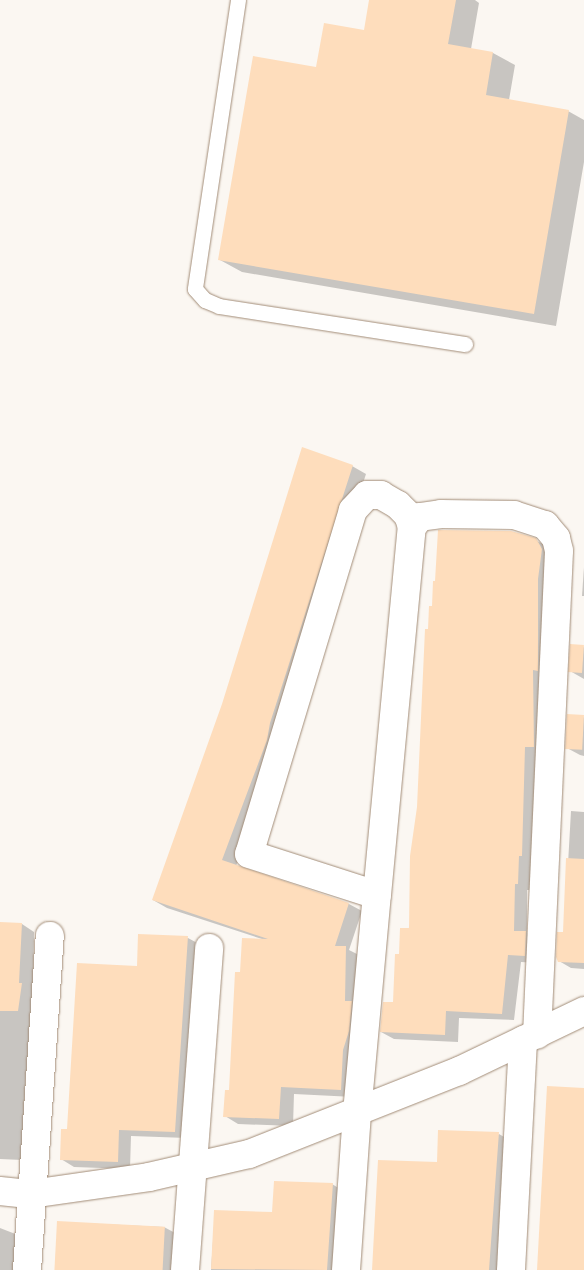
<!DOCTYPE html>
<style>
body{margin:0}
#map{position:relative;width:584px;height:1270px;overflow:hidden;background:#fbf7f2;font-family:"Archivo Narrow",sans-serif}
div>[style]{position:absolute}
.shadow>*{inset:0;background:#0003}
.building>*{inset:0;background:#feddbc;transform-origin:0 0}
.roads{filter:drop-shadow(0 0 1px #a28c77) drop-shadow(0 0 1px #a28c77)}
.service>*{height:15px;margin:-7.5px;padding:0 7.5px;transform-origin:7.5px;border-radius:7.5px;background:#fff}
.minor>*{height:28px;margin:-14px;padding:0 14px;transform-origin:14px;border-radius:14px;background:#fff}
span{translate:-50% -50%;white-space:nowrap;text-align:center;line-height:1.15;-webkit-text-stroke:5px #fff;paint-order:stroke}
</style>
<div id="map">
<div class="shadow">
<div style="clip-path:polygon(370px 0,475px 0,479px 3px,471px 49px,493px 53px,515px 65px,509px 100px,568px 111px,584px 120px,584px 162px,556px 326px,242px 272px,220px 260px,317px 68px,365px 31px)"></div>
<div style="clip-path:polygon(352px 466px,366px 474px,283px 731px,280px 748px,236px 866px,349px 904px,362px 911px,349px 950px,359px 955px,354px 1097px,294px 1094px,293px 1126px,238px 1124px,225px 1116px,231px 1091px,241px 974px,262px 939px,167px 908px,153px 900px)"></div>
<div style="clip-path:polygon(535px 540px,549px 547px,530px 890px,527px 890px,527px 933px,538px 940px,537px 963px,521px 962px,514px 1020px,459px 1018px,458px 1042px,394px 1039px,381px 1032px,394px 1004px,400px 955px)"></div>
<div style="clip-path:polygon(584px 567px,584px 596px,582px 596px)"></div>
<div style="clip-path:polygon(584px 646px,584px 679px,570px 671px)"></div>
<div style="clip-path:polygon(584px 716px,584px 756px,580px 755px,567px 748px)"></div>
<div style="clip-path:polygon(571px 811px,584px 812px,584px 969px,571px 968px,559px 961px,564px 934px)"></div>
<div style="clip-path:polygon(0 924px,22px 924px,34px 932px,33px 1016px,30px 1072px,26px 1072px,22px 1160px,0 1159px)"></div>
<div style="clip-path:polygon(139px 936px,188px 938px,201px 945px,187px 1138px,131px 1136px,130px 1169px,74px 1167px,61px 1159px,68px 1130px,138px 967px)"></div>
<div style="clip-path:polygon(499px 1134px,511px 1141px,503px 1270px,374px 1270px)"></div>
<div style="clip-path:polygon(332px 1184px,345px 1192px,340px 1270px,211px 1270px,215px 1211px,273px 1214px)"></div>
<div style="clip-path:polygon(58px 1222px,164px 1227px,177px 1234px,175px 1270px,55px 1270px)"></div>
<div style="clip-path:polygon(0 1228px,18px 1235px,16px 1270px,0 1270px)"></div>
</div>
<div class="building">
<div style="clip-path:polygon(369px 0,456px 0,448px 44px,493px 52px,486px 95px,569px 110px,534px 314px,218px 260px,253px 56px,316px 67px,324px 23px,364px 30px)"></div>
<div style="clip-path:polygon(302px 447px,353px 465px,270px 723px,267px 740px,222px 860px,349px 903px,335px 946px,346px 946px,345px 1001px,352px 1001px,349px 1031px,343px 1050px,341px 1090px,281px 1087px,279px 1119px,223px 1117px,225px 1090px,229px 1090px,235px 972px,240px 972px,242px 938px,268px 939px,152px 900px,222px 704px)"></div>
<div style="clip-path:polygon(438px 530px,511px 531px,536px 538px,542px 549px,538px 579px,538px 671px,533px 670px,534px 747px,525px 747px,522px 856px,519px 856px,518px 884px,515px 884px,514px 931px,526px 931px,525px 956px,508px 955px,502px 1014px,446px 1011px,445px 1035px,380px 1032px,383px 1002px,393px 1002px,395px 954px,399px 954px,400px 928px,409px 928px,410px 856px,417px 807px,425px 629px,428px 629px,429px 606px,432px 606px,433px 581px,435px 581px)"></div>
<div style="left:570px;top:644px;width:14px;height:28px;rotate:4deg"></div>
<div style="left:567px;top:714px;width:17px;height:35px;rotate:3deg"></div>
<div style="clip-path:polygon(566px 858px,584px 859px,584px 963px,558px 962px,556px 957px,557px 932px,563px 932px)"></div>
<div style="clip-path:polygon(0 922px,22px 923px,19px 983px,22px 983px,18px 1011px,0 1011px)"></div>
<div style="clip-path:polygon(138px 934px,188px 936px,175px 1132px,119px 1130px,118px 1162px,60px 1160px,61px 1129px,67px 1129px,77px 963px,137px 966px)"></div>
<div style="clip-path:polygon(547px 1086px,584px 1088px,584px 1270px,537px 1270px)"></div>
<div style="clip-path:polygon(438px 1130px,499px 1132px,489px 1270px,372px 1270px,378px 1160px,437px 1162px)"></div>
<div style="clip-path:polygon(274px 1181px,333px 1183px,327px 1270px,211px 1269px,214px 1210px,272px 1212px)"></div>
<div style="left:57px;top:1221px;width:108px;height:49px;rotate:3deg"></div>
</div>
<div class="roads">
<div class="service">
<div style="left:238px;top:0;width:292px;rotate:98.5deg"></div>
<div style="left:195px;top:289px;width:15px;rotate:48deg"></div>
<div style="left:205px;top:300px;width:15px;rotate:23deg"></div>
<div style="left:219px;top:306px;width:249px;rotate:8.8deg"></div>
</div>
<div class="minor">
<div style="left:412px;top:527px;width:13px;rotate:-51deg"></div>
<div style="left:420px;top:517px;width:21px;rotate:-8deg"></div>
<div style="left:441px;top:514px;width:73px;rotate:0.8deg"></div>
<div style="left:514px;top:515px;width:33px;rotate:18deg"></div>
<div style="left:545px;top:525px;width:17px;rotate:50deg"></div>
<div style="left:556px;top:538px;width:13px;rotate:77deg"></div>
<div style="left:559px;top:551px;width:484px;rotate:92.6deg"></div>
<div style="left:0;top:1191px;width:31px;rotate:6deg"></div>
<div style="left:31px;top:1194px;width:119px;rotate:-8.2deg"></div>
<div style="left:149px;top:1177px;width:103px;rotate:-13deg"></div>
<div style="left:249px;top:1154px;width:226px;rotate:-21.6deg"></div>
<div style="left:459px;top:1071px;width:139px;rotate:-25.6deg"></div>
<div style="left:27px;top:1270px;width:335px;rotate:-86.1deg"></div>
<div style="left:185px;top:1270px;width:323px;rotate:-85.7deg"></div>
<div style="left:346px;top:1270px;width:157px;rotate:-86deg"></div>
<div style="left:357px;top:1113px;width:219px;rotate:-84.8deg"></div>
<div style="left:377px;top:895px;width:370px;rotate:-84.6deg"></div>
<div style="left:412px;top:527px;width:13px;rotate:-108deg"></div>
<div style="left:408px;top:515px;width:14px;rotate:-135deg"></div>
<div style="left:398px;top:505px;width:20px;rotate:-150deg"></div>
<div style="left:381px;top:495px;width:14px;rotate:180deg"></div>
<div style="left:367px;top:495px;width:21px;rotate:133deg"></div>
<div style="left:353px;top:510px;width:359px;rotate:106.8deg"></div>
<div style="left:249px;top:854px;width:134px;rotate:17.8deg"></div>
<div style="left:511px;top:1270px;width:230px;rotate:-87deg"></div>
</div>
</div>
</div>
